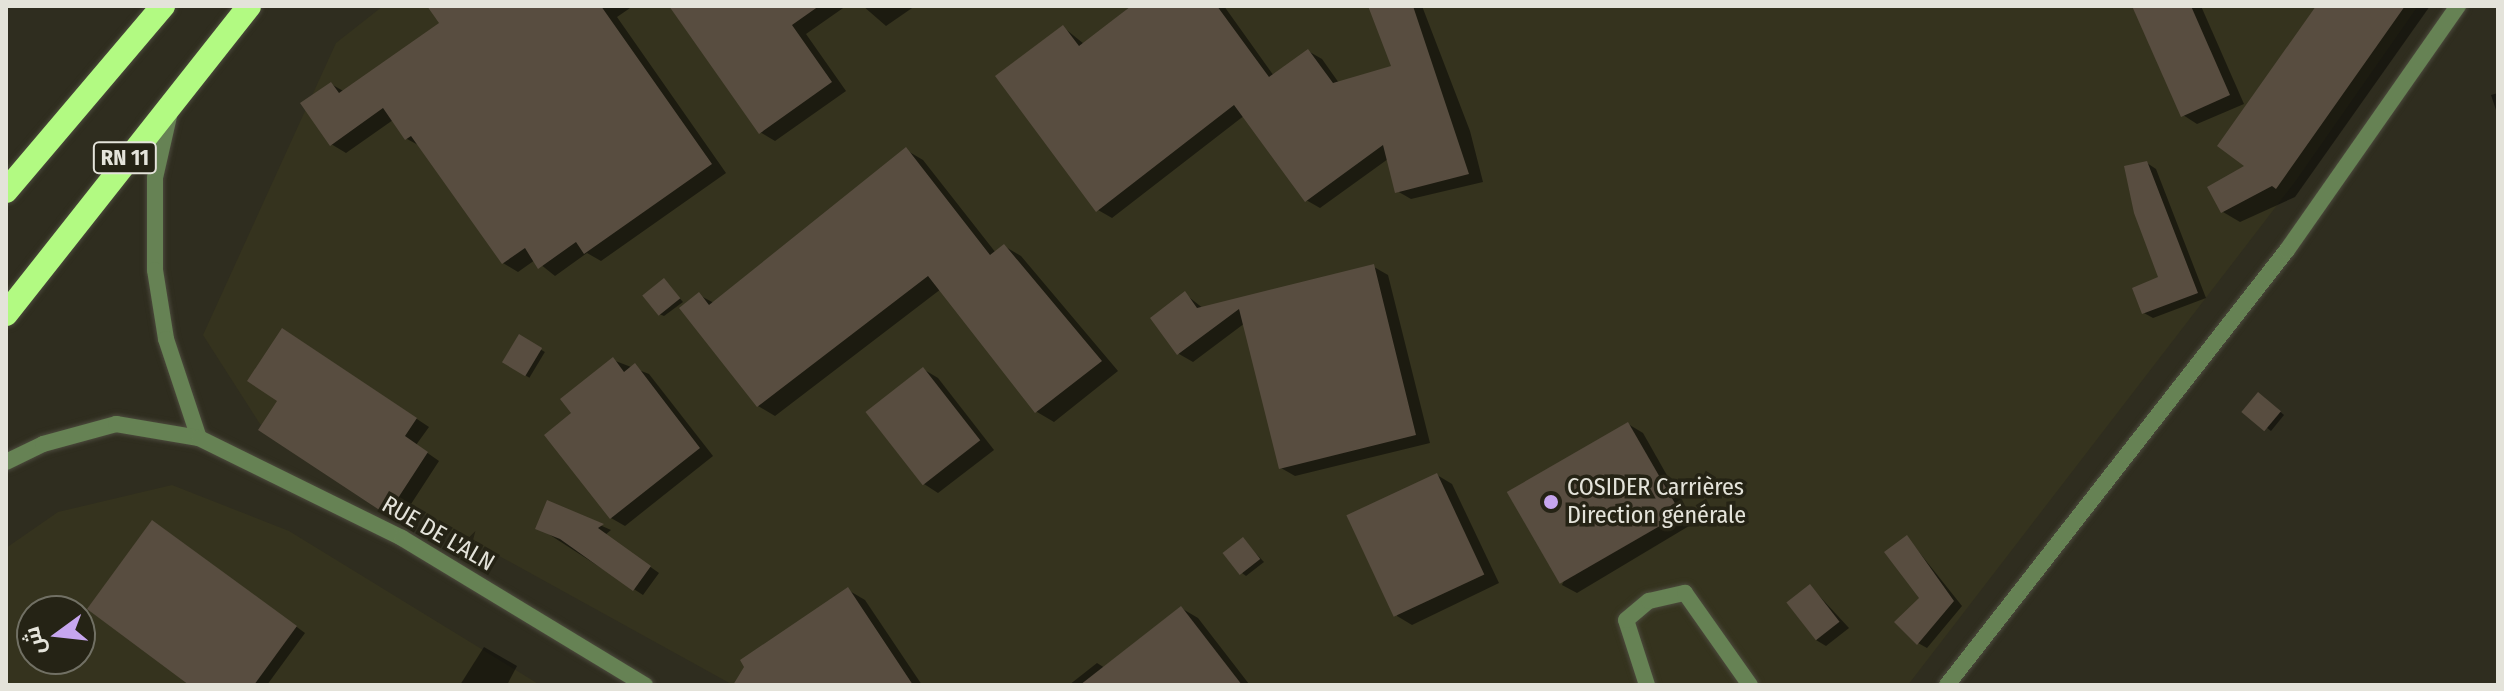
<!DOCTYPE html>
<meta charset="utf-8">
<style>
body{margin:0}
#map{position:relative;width:2504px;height:691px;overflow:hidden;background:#2f2d1f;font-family:"Fira Sans Condensed",Cairo,sans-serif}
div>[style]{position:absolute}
.built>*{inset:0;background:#35331e}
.shadow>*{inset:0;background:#0007;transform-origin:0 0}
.building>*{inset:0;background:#584d40;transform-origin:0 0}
.roads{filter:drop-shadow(0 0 2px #4c4a3d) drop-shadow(0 0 2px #4c4a3d)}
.service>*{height:16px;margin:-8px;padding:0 8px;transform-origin:8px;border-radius:8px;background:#668254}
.minor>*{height:16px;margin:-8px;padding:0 8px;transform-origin:8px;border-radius:8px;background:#668254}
.tertiary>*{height:16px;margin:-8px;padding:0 8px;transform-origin:8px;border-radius:8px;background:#668254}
.motorway>*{height:24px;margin:-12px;padding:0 12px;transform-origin:12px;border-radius:12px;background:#b2fa82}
.dots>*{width:22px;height:22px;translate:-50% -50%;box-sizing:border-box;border:4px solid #252315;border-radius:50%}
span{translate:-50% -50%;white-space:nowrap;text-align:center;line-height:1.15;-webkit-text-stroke:7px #252315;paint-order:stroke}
.shield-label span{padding:2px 6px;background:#252315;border:2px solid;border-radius:6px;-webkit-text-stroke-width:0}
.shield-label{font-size:22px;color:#e4e3da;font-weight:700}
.poi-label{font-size:24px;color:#e4e3da}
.left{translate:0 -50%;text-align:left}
.street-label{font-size:24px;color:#e4e3da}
.frame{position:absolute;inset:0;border:8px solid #e4e3da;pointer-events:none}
.north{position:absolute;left:16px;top:595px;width:80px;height:80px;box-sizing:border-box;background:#252315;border:2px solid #717064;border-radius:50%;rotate:255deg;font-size:22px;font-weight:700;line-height:32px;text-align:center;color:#e4e3da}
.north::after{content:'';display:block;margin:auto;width:28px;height:36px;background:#c7a6ef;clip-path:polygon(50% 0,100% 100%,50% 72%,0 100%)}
</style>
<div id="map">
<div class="built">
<div style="clip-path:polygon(383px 6px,2418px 6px,2295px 182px,1908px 685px,733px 685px,260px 424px,203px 335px,336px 43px)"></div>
<div style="clip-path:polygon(evenodd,172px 485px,289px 531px,540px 685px,6px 685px,6px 548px,58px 512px,172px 485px,32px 611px,80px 611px,80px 659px,32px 659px,32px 611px)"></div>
</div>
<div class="shadow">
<div style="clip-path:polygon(435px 6px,633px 6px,617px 17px,726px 173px,601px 261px,587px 253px,555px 276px,535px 260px,518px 272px,503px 263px,422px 147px,407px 139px,393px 120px,346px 153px,331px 144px,331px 84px,345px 92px,442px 24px)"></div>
<div style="clip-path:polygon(672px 6px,846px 6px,806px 34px,846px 91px,775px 141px,760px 132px)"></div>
<div style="clip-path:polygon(863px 6px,915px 6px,886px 26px)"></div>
<div style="clip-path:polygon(1131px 6px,1224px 6px,1274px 76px,1308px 51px,1322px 59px,1339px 83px,1393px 67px,1370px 6px,1422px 6px,1470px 131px,1483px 182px,1411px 199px,1397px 191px,1388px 159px,1320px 208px,1306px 200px,1245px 115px,1112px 218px,1098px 210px,1063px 27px,1084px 44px)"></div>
<div style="clip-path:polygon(2135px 6px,2201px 6px,2244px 104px,2197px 124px,2183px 115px)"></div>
<div style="clip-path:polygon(2319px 6px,2430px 6px,2295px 197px,2240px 222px,2223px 212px)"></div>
<div style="clip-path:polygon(2498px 93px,2498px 116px,2491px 95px)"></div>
<div style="clip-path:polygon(906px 150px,923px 160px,996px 253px,1004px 246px,1021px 256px,1118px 371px,1054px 422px,1037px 412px,941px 289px,775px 416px,758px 406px,699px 295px,714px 303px)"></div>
<div style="clip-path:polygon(2147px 163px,2156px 169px,2206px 298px,2153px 318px,2144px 313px,2160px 279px)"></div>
<div style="clip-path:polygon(1374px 267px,1388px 275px,1430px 443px,1295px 476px,1281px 468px,1245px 323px,1193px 362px,1179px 354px,1185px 294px,1204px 309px)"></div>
<div style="clip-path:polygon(664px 280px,683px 302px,664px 316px,659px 314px)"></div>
<div style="left:520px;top:337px;width:29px;height:30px;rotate:31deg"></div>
<div style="clip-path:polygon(295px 338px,429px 427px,416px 445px,439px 461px,400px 521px,388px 514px)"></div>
<div style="clip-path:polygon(613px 360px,649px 374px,713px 456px,625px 526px,611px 518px,574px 414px)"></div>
<div style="clip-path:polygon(923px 369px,938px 378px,994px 450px,938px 493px,924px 484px)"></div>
<div style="clip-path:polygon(2263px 397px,2284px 415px,2271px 431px,2245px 411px)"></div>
<div style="clip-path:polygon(1628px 424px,1643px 433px,1694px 523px,1577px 593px,1562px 585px)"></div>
<div style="clip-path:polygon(1437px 475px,1452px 484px,1499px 583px,1412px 625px,1397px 616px)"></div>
<div style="clip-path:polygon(548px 502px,611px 530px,605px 535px,659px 573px,643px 595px,547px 533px)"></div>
<div style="clip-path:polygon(162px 528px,305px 633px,267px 685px,192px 685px)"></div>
<div style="clip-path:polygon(1907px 537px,1962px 606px,1927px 648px,1918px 643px,1922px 598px)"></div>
<div style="clip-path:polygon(1243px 540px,1264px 562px,1246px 576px,1242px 573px)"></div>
<div style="clip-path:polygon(1810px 586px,1849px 628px,1826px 646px,1816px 640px)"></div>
<div style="clip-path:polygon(848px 590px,865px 600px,922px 685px,759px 685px)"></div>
<div style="clip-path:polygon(1181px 608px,1198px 618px,1249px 684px,1069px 685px,1097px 663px,1105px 668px)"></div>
<div style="clip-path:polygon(484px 647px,517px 666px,507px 685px,460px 685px)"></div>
</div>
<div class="building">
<div style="clip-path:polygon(427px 6px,601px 6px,712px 164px,584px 254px,576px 242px,538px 269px,525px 248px,502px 264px,411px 136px,405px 140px,383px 108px,330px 146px,300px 103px,331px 82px,339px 93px,439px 23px)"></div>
<div style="clip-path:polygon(669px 6px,819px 6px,792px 25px,832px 82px,759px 134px)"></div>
<div style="clip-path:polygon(1131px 6px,1217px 6px,1269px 77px,1308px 49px,1333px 83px,1391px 66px,1368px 6px,1413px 6px,1469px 174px,1395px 193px,1383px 145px,1305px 202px,1234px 105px,1096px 212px,995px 76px,1063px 25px,1079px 46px)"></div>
<div style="clip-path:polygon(2132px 6px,2191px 6px,2230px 95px,2181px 117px)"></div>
<div style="clip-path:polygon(2316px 6px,2405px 6px,2276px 189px,2272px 186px,2221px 213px,2207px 187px,2244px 166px,2217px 146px)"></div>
<div style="clip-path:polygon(906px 147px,990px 255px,1004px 244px,1102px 361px,1035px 413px,928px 276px,757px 407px,679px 308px,699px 292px,709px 305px)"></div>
<div style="clip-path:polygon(2147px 161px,2198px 293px,2142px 314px,2132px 288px,2158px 277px,2134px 213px,2124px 166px)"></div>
<div style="clip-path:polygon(1374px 264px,1416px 435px,1279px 469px,1239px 309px,1177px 355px,1150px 318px,1185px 291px,1197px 308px)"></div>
<div style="left:664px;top:278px;width:26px;height:28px;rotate:51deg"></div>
<div style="clip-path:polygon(282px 328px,417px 418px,405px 436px,428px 452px,387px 515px,258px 430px,277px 401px,247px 381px)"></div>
<div style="left:519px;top:334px;width:27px;height:33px;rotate:31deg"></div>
<div style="clip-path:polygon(613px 357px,624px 372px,635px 363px,700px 448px,610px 519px,544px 435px,571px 413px,560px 399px)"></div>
<div style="left:923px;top:367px;width:93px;height:73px;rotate:52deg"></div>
<div style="left:2258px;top:392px;width:30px;height:26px;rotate:40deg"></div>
<div style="left:1628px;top:422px;width:106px;height:140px;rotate:60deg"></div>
<div style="left:1437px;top:473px;width:112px;height:100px;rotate:65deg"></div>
<div style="clip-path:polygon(547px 500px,604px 524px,598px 528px,651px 566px,633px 591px,560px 539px,535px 529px)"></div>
<div style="clip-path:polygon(152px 520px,297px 626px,254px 685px,189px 685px,87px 609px)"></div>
<div style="clip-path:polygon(1907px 535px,1954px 601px,1917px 645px,1894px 622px,1919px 598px,1884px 552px)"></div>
<div style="left:1243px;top:537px;width:28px;height:26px;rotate:52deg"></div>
<div style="left:1810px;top:584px;width:48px;height:30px;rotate:52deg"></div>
<div style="clip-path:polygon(848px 587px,913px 685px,733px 685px,744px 667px,740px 660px)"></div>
<div style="clip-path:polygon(1181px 606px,1242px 685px,1080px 685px)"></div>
</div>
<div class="roads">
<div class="service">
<div style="left:1647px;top:685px;width:68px;rotate:-107.9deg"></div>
<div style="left:1626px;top:620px;width:30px;rotate:-40deg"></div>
<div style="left:1649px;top:601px;width:37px;rotate:-13deg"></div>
<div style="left:1685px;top:593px;width:113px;rotate:54.8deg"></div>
</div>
<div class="minor">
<div style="left:1947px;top:685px;width:552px;rotate:-51.99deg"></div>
<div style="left:2287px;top:250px;width:298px;rotate:-55deg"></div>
</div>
<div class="tertiary">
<div style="left:170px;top:112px;width:68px;rotate:102.8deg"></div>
<div style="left:155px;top:178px;width:92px;rotate:90deg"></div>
<div style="left:155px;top:270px;width:70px;rotate:80.9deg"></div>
<div style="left:166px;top:339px;width:104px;rotate:71.6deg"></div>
<div style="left:6px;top:462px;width:41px;rotate:-25.9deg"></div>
<div style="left:43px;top:444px;width:76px;rotate:-15.3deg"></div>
<div style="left:116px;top:424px;width:84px;rotate:9.6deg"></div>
<div style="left:199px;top:438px;width:226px;rotate:26.2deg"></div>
<div style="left:402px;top:538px;width:284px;rotate:31.2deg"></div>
</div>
<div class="motorway">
<div style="left:6px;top:191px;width:243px;rotate:-49.7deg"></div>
<div style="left:6px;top:314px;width:392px;rotate:-51.7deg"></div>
</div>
</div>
<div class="dots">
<div style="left:1551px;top:502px;background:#c7a6ef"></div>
</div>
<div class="shield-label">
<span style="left:125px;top:158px">RN 11</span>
</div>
<div class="poi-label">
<span class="left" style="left:1567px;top:502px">COSIDER Carrières<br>Direction générale</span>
</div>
<div class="street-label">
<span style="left:438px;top:534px;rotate:30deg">RUE DE L'ALN</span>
</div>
<div class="frame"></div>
<div class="north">ش</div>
</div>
